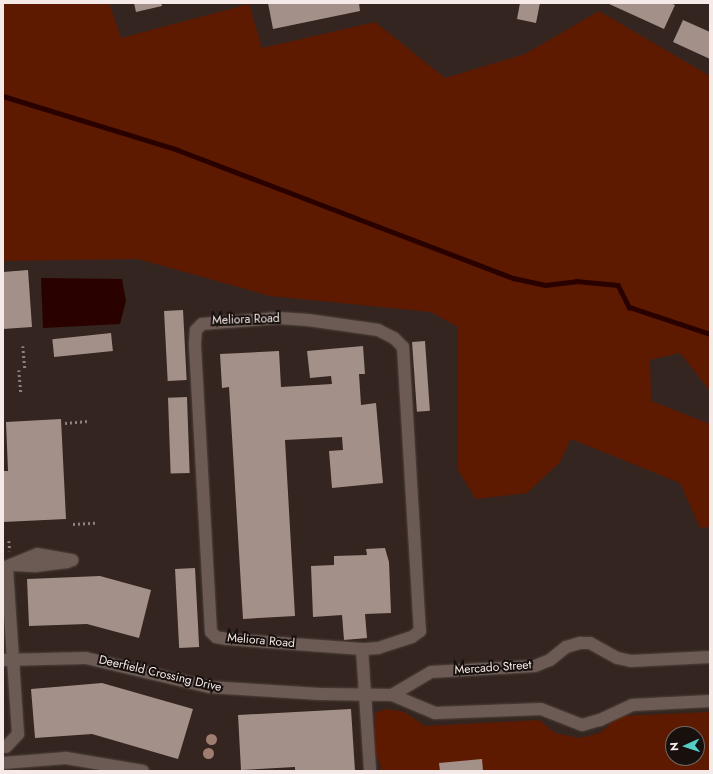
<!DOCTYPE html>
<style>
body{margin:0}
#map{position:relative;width:713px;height:774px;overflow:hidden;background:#342520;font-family:Jost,sans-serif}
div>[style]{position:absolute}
.green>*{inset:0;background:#5e1a00}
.water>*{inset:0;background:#290200}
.stream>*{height:4.5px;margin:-2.25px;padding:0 2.25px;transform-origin:2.25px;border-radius:2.25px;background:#290200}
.building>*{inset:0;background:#a39089;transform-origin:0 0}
.path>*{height:2.5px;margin-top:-1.25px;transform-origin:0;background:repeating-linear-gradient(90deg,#8e817d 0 2px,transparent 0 5px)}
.roads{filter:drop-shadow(0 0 1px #4f433e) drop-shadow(0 0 1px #4f433e)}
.minor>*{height:12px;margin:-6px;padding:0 6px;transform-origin:6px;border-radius:6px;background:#6c5a54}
.trees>*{width:11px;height:11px;margin:-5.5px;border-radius:50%;background:#9f7e72}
span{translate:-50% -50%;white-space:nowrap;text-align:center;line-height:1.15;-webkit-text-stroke:4px #17100d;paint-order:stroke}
.street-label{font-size:12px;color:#f5eae7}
.frame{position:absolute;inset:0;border:4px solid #f5eae7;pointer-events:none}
.north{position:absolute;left:665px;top:726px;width:40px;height:40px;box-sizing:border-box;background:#17100d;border:1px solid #706764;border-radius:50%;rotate:267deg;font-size:11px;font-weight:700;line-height:16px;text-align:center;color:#f5eae7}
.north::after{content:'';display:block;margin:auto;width:14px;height:18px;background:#54cdc6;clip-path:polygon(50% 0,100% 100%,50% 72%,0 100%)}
</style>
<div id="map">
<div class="green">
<div style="clip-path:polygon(3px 3px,109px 3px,121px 38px,249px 4px,262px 48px,375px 22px,445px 78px,525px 54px,599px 11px,710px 76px,710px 391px,680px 353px,650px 360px,651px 401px,710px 424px,710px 527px,700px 528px,680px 483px,571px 439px,560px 462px,527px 493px,476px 499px,458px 470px,458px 327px,431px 312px,270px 296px,138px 259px,3px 261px)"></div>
<div style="clip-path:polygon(evenodd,386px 709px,404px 712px,425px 726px,539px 720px,555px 733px,579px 738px,600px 733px,619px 716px,710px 712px,710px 771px,382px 771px,374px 747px,375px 713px,386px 709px,673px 734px,697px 734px,697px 758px,673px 758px,673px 734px)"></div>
</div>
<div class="water">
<div style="clip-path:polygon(41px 278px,122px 279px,126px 301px,120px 324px,43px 328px)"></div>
</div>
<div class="stream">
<div style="left:3px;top:96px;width:183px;rotate:17.1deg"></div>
<div style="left:178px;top:150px;width:359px;rotate:20.9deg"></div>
<div style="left:513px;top:278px;width:33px;rotate:12deg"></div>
<div style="left:545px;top:285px;width:31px;rotate:-7deg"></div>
<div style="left:576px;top:281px;width:42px;rotate:5.4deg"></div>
<div style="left:618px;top:285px;width:25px;rotate:63deg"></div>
<div style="left:629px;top:307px;width:85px;rotate:18.4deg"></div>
</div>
<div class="building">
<div style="clip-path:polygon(134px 3px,161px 3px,162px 6px,136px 12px)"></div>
<div style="clip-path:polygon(268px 3px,359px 3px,360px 11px,273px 29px)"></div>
<div style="clip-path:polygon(520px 3px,540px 3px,536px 23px,517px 19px)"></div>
<div style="clip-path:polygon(607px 3px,670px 3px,675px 5px,664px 29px)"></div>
<div style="clip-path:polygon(683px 20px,710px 32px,710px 59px,673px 42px)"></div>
<div style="clip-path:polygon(28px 270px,32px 327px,3px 329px,3px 272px)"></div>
<div style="left:183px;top:310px;width:70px;height:19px;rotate:87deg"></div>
<div style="left:111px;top:333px;width:18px;height:59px;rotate:84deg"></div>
<div style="left:425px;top:341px;width:70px;height:13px;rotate:86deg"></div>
<div style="clip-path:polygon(363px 346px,365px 374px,359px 374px,361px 405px,376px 403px,383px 483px,332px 488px,329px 451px,343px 450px,342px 437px,285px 440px,295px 616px,243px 619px,229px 387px,222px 388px,220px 354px,279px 351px,281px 387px,332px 384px,331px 376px,310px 378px,307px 351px)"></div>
<div style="left:187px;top:397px;width:76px;height:19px;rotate:88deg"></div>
<div style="clip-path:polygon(61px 419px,66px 519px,3px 522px,3px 471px,8px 471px,6px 422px)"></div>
<div style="clip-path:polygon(385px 548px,389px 562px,391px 613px,365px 614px,367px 638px,344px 640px,342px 615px,313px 617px,311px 566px,334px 565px,334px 556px,367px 555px,366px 549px)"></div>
<div style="left:195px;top:568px;width:79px;height:20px;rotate:87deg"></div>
<div style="clip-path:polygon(100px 576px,151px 590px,139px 638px,87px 624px,29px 626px,27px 579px)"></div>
<div style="clip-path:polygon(102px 683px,193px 709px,178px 759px,92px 734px,35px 738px,31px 689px)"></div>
<div style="clip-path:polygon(351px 709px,355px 771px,295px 771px,295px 767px,241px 770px,238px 715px)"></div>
<div style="clip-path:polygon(482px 759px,483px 771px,440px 771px,439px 763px)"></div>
</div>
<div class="path">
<div style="left:23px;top:346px;width:24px;rotate:85deg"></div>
<div style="left:19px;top:370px;width:23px;rotate:85deg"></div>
<div style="left:65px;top:423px;width:23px;rotate:-5deg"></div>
<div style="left:73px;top:524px;width:22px;rotate:-3deg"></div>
<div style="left:9px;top:541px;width:10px;rotate:84deg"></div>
</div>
<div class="roads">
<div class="minor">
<div style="left:14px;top:565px;width:22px;rotate:3deg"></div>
<div style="left:36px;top:566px;width:32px;rotate:-7deg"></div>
<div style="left:3px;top:568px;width:37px;rotate:-22deg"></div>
<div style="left:37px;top:554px;width:36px;rotate:10deg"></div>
<div style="left:362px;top:649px;width:135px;rotate:-175.8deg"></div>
<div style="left:227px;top:639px;width:11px;rotate:-170deg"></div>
<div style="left:216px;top:637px;width:7px;rotate:-135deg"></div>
<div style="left:211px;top:632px;width:289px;rotate:-93.2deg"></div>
<div style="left:195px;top:343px;width:13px;rotate:-86deg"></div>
<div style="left:196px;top:330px;width:8px;rotate:-45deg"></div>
<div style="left:202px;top:324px;width:76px;rotate:-4.5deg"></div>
<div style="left:278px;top:318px;width:30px;rotate:4deg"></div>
<div style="left:308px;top:320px;width:71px;rotate:8.1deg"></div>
<div style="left:378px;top:330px;width:18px;rotate:27deg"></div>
<div style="left:394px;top:338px;width:13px;rotate:45deg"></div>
<div style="left:403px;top:347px;width:285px;rotate:86.6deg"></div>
<div style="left:420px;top:631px;width:10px;rotate:143deg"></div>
<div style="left:412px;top:637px;width:36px;rotate:162deg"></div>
<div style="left:378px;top:648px;width:16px;rotate:176deg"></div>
<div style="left:362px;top:649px;width:122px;rotate:86.2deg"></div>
<div style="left:3px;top:660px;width:83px;rotate:-1.4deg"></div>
<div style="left:86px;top:658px;width:126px;rotate:13.3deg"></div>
<div style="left:209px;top:687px;width:111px;rotate:3.6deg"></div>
<div style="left:320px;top:694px;width:72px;rotate:0.8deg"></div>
<div style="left:392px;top:695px;width:47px;rotate:22.7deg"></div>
<div style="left:435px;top:713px;width:106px;rotate:-2.2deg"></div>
<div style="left:541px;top:709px;width:44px;rotate:21.3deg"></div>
<div style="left:582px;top:725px;width:19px;rotate:-16deg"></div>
<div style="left:600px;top:720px;width:35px;rotate:-25deg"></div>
<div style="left:632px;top:705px;width:78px;rotate:-2.9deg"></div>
<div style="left:392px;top:695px;width:45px;rotate:-30.5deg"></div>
<div style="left:431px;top:672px;width:104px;rotate:-3.3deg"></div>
<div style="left:535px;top:666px;width:16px;rotate:-22deg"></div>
<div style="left:550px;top:660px;width:21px;rotate:-39deg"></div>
<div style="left:566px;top:647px;width:15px;rotate:-16deg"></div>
<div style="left:580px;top:643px;width:10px"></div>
<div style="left:590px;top:643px;width:31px;rotate:29deg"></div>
<div style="left:617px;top:658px;width:14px;rotate:12deg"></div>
<div style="left:631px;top:661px;width:79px;rotate:-2.9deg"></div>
<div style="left:6px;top:747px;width:18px;rotate:-47deg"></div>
<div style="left:18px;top:734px;width:167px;rotate:-93.8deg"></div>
<div style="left:3px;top:763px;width:63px;rotate:-4.5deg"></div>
<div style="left:66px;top:758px;width:78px;rotate:9.6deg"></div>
</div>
</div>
<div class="trees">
<div style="left:211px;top:739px"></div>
<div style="left:208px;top:753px"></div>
</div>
<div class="street-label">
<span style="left:246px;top:320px;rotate:-2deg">Meliora Road</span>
<span style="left:261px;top:641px;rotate:5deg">Meliora Road</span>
<span style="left:493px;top:668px;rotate:-4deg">Mercado Street</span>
<span style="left:160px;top:674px;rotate:13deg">Deerfield Crossing Drive</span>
</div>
<div class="frame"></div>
<div class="north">N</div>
</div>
